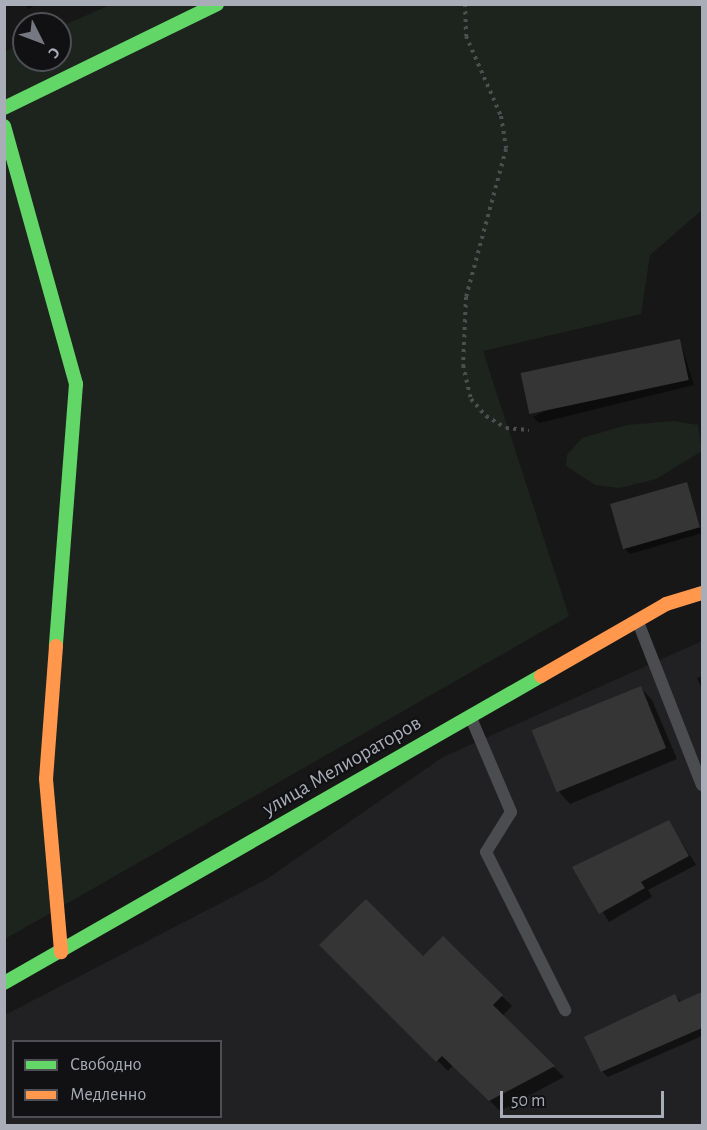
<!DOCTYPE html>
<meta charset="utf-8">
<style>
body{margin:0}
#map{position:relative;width:707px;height:1130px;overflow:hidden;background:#171717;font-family:"Alegreya Sans",sans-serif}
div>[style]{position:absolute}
.built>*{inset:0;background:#212123}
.green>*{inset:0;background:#1d241e}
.shadow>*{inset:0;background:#0007}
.building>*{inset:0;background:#353536;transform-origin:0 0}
.path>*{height:4px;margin-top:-2px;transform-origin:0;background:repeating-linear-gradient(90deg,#4d4e52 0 3px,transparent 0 7.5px)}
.lane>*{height:12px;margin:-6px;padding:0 6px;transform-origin:6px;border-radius:6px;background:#4b4c50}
.fast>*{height:14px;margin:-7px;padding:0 7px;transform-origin:7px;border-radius:7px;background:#63d668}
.slow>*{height:14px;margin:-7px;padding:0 7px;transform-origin:7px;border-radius:7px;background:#ff974d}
span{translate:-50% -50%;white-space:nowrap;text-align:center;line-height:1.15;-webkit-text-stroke:4.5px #111113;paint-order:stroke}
.street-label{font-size:21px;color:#a8adb8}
.frame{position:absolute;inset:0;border:6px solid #a8adb8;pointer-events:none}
.legend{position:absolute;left:12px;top:1040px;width:210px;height:78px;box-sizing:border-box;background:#111113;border:2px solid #4d4f55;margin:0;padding:8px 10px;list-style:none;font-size:18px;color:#a8adb8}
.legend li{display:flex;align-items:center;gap:12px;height:30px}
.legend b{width:30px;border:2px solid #4d4f55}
.north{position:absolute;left:12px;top:12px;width:60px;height:60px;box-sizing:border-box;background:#111113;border:2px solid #4d4f55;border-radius:50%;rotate:132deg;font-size:16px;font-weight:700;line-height:24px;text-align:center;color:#a8adb8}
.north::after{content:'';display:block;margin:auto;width:21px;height:27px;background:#757880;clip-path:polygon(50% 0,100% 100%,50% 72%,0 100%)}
.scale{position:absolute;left:500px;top:1091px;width:164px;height:27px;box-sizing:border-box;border:3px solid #a8adb8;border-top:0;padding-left:8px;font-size:18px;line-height:21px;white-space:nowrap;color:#a8adb8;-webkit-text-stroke:4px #111113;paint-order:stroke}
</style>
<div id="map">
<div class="built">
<div style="clip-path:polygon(evenodd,702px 641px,702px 1125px,5px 1126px,5px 1015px,267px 879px,443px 757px,702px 641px,14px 1042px,220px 1042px,220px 1116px,14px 1116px,14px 1042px)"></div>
</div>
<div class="green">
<div style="clip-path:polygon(110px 5px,702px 5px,702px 210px,650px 255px,641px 314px,483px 351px,569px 616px,5px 939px,4px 52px,24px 43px,24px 60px,60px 60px,60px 27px)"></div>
<div style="clip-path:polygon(674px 421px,698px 425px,702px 451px,656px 479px,619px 488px,595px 485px,566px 466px,567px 455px,582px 438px,627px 425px)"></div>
</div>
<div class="shadow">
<div style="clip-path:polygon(25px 4px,38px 4px,28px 9px)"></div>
<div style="clip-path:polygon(680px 341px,694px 385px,539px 423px,533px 417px)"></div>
<div style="clip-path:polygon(686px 483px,702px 533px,630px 554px,624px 548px)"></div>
<div style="clip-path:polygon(702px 676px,702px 690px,697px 678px)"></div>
<div style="clip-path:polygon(641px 688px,652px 700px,677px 759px,570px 804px,559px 792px)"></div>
<div style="clip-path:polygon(669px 822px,696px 865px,648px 890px,652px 897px,609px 922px,575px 868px)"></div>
<div style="clip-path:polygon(443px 938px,512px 1006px,502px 1016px,564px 1077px,500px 1111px,453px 1065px,448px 1071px,322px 945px,423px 958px)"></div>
<div style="clip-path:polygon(702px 994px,702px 1036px,608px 1077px,602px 1071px,586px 1038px,675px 996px,682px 1002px)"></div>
</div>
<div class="building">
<div style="left:680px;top:339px;width:42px;height:163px;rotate:78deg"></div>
<div style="left:687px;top:482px;width:47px;height:80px;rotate:74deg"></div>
<div style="left:641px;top:686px;width:67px;height:118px;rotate:68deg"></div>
<div style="clip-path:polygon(669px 820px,689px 856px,641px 882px,645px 888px,599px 914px,572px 867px)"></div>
<div style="clip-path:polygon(366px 899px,423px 956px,443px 936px,503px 995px,493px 1005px,555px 1066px,489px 1101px,442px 1056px,436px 1062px,319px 945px)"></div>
<div style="clip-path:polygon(702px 992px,702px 1028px,601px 1072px,584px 1037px,675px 994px,679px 1002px)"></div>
</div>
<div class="path">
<div style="left:465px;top:4px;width:32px;rotate:88deg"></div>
<div style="left:466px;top:36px;width:87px;rotate:66.4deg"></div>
<div style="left:501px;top:116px;width:33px;rotate:81deg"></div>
<div style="left:506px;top:149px;width:153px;rotate:105.1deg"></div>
<div style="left:466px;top:297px;width:68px;rotate:92.5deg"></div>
<div style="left:463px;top:365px;width:35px;rotate:77deg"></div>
<div style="left:471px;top:399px;width:23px;rotate:49deg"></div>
<div style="left:486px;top:416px;width:23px;rotate:31deg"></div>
<div style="left:506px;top:428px;width:23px;rotate:5deg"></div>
</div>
<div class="lane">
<div style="left:638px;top:622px;width:175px;rotate:68.6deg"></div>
<div style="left:471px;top:718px;width:102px;rotate:66.9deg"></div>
<div style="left:511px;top:812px;width:47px;rotate:122deg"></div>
<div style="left:486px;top:852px;width:177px;rotate:63.4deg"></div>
</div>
<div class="fast">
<div style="left:4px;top:108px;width:237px;rotate:-26deg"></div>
<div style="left:4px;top:126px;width:268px;rotate:74.4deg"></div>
<div style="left:76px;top:384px;width:263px;rotate:94.4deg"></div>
<div style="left:4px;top:983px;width:619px;rotate:-29.76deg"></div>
</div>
<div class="slow">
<div style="left:56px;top:646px;width:133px;rotate:94.3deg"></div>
<div style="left:46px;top:779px;width:174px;rotate:85deg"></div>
<div style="left:541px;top:676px;width:144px;rotate:-29.9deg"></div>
<div style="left:666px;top:604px;width:38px;rotate:-17deg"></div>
</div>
<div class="street-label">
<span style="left:342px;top:766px;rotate:-30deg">улица Мелиораторов</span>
</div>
<div class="frame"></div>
<ul class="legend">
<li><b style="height:8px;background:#63d668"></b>Свободно</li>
<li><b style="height:8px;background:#ff974d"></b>Медленно</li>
</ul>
<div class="north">С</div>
<div class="scale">50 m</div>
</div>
